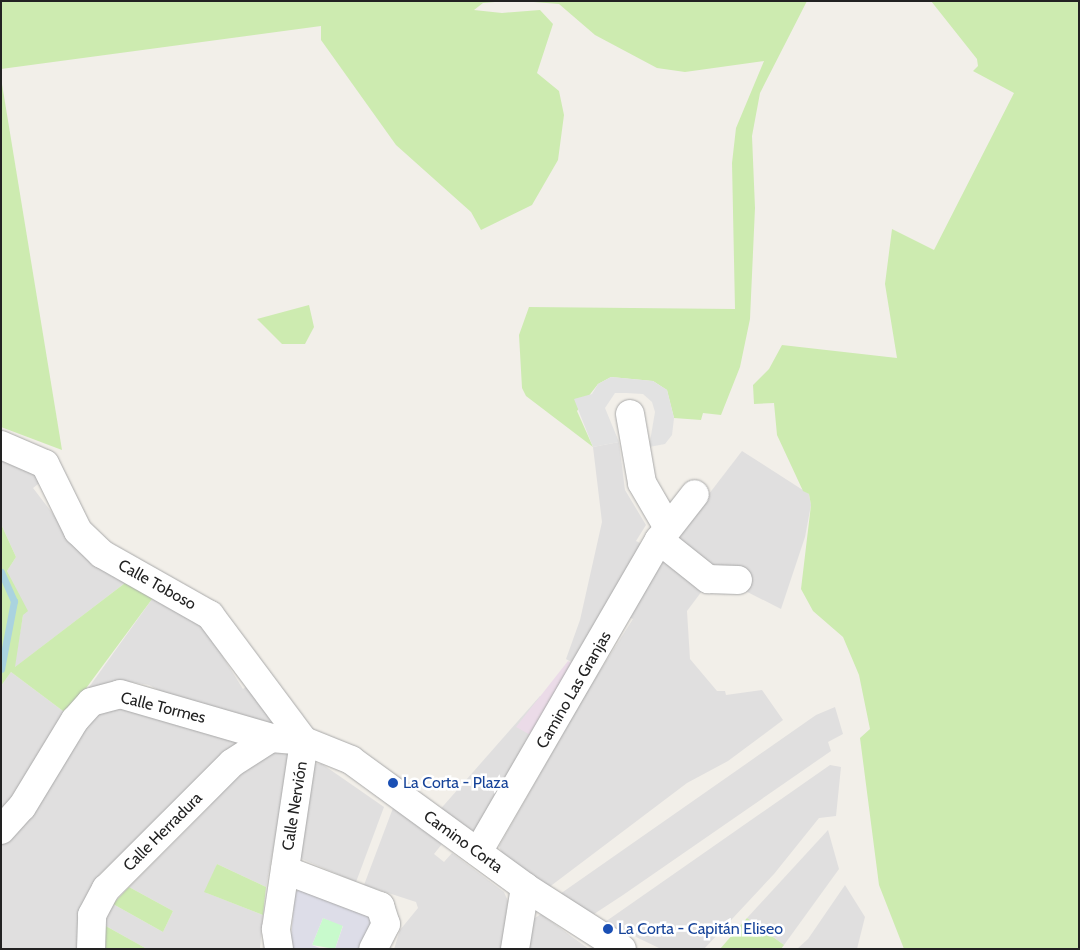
<!DOCTYPE html>
<meta charset="utf-8">
<style>
body{margin:0}
#map{position:relative;width:1080px;height:950px;overflow:hidden;background:#f2efe9;font-family:Cabin,sans-serif}
div>[style]{position:absolute}
.residential>*{inset:0;background:#e0dfdf}
.industrial>*{inset:0;background:#ebdbe8}
.grass>*{inset:0;background:#cdebb0}
.park>*{inset:0;background:#c8facc}
.parking>*{inset:0;background:#e2e2e2}
.plaza>*{inset:0;background:#dddde8}
.stream>*{height:7px;margin:-3.5px;padding:0 3.5px;transform-origin:3.5px;border-radius:3.5px;background:#aad3df}
.roads{filter:drop-shadow(0 0 1px #a9a9a9) drop-shadow(0 0 1px #a9a9a9)}
.minor>*{height:28px;margin:-14px;padding:0 14px;transform-origin:14px;border-radius:14px;background:#fff}
.dots>*{width:14px;height:14px;translate:-50% -50%;box-sizing:border-box;border:2px solid #fff;border-radius:50%}
span{translate:-50% -50%;white-space:nowrap;text-align:center;line-height:1.15;-webkit-text-stroke:5px #fff;paint-order:stroke}
.street-label{font-size:16px;color:#222}
.transit-label{font-size:16px;color:#164399}
.left{translate:0 -50%;text-align:left}
.frame{position:absolute;inset:0;border:2px solid #222;pointer-events:none}
</style>
<div id="map">
<div class="residential">
<div style="clip-path:polygon(619px 442px,625px 490px,646px 525px,636px 541px,644px 545px,578px 666px,566px 659px,580px 620px,602px 522px,593px 447px)"></div>
<div style="clip-path:polygon(742px 451px,809px 494px,811px 505px,805px 537px,781px 609px,712px 574px,672px 542px)"></div>
<div style="clip-path:polygon(1px 457px,31px 469px,42px 481px,33px 488px,90px 562px,129px 580px,14px 668px,23px 615px,21px 600px,7px 571px,16px 557px,1px 524px)"></div>
<div style="clip-path:polygon(663px 553px,705px 587px,687px 611px,690px 659px,717px 691px,725px 691px,726px 695px,762px 690px,783px 720px,728px 761px,687px 783px,548px 888px,502px 854px,499px 846px,589px 688px,633px 619px,627px 616px)"></div>
<div style="clip-path:polygon(155px 595px,199px 623px,225px 651px,221px 654px,243px 689px,247px 686px,279px 727px,181px 702px,149px 685px,131px 682px,82px 697px)"></div>
<div style="clip-path:polygon(11px 672px,67px 714px,1px 813px,1px 686px)"></div>
<div style="clip-path:polygon(540px 696px,555px 705px,472px 838px,437px 813px)"></div>
<div style="clip-path:polygon(127px 705px,235px 735px,238px 746px,99px 875px,102px 878px,84px 901px,78px 921px,77px 949px,1px 949px,1px 844px,78px 733px,97px 715px)"></div>
<div style="clip-path:polygon(835px 707px,843px 734px,828px 742px,831px 751px,623px 895px,591px 916px,560px 894px,816px 715px)"></div>
<div style="clip-path:polygon(266px 750px,291px 755px,266px 887px,217px 864px,207px 893px,263px 915px,260px 949px,147px 949px,104px 925px,113px 904px,163px 932px,173px 911px,129px 887px,211px 805px,208px 803px)"></div>
<div style="clip-path:polygon(313px 763px,322px 764px,384px 807px,356px 882px,302px 859px,298px 853px)"></div>
<div style="clip-path:polygon(830px 765px,841px 767px,836px 816px,819px 818px,774px 874px,704px 949px,661px 949px,605px 922px)"></div>
<div style="clip-path:polygon(393px 808px,442px 844px,434px 854px,444px 862px,452px 853px,504px 892px,508px 901px,502px 949px,394px 949px,400px 930px,418px 908px,416px 902px,364px 885px)"></div>
<div style="clip-path:polygon(828px 830px,839px 869px,784px 945px,747px 918px)"></div>
<div style="clip-path:polygon(845px 885px,865px 917px,857px 949px,797px 949px,808px 939px)"></div>
<div style="clip-path:polygon(541px 914px,575px 939px,589px 949px,529px 949px,532px 920px)"></div>
</div>
<div class="industrial">
<div style="clip-path:polygon(568px 661px,578px 666px,536px 738px,516px 727px)"></div>
</div>
<div class="grass">
<div style="clip-path:polygon(1px 1px,507px 1px,483px 3px,474px 10px,502px 13px,540px 10px,553px 24px,537px 73px,559px 91px,564px 115px,558px 160px,532px 205px,481px 230px,471px 212px,396px 145px,321px 40px,321px 26px,1px 69px)"></div>
<div style="clip-path:polygon(521px 1px,807px 1px,760px 93px,752px 136px,755px 208px,750px 319px,740px 367px,721px 415px,703px 413px,701px 420px,674px 418px,667px 390px,653px 381px,611px 377px,598px 384px,577px 411px,593px 447px,526px 396px,522px 388px,519px 335px,529px 307px,735px 309px,732px 163px,736px 128px,764px 61px,685px 72px,657px 68px,595px 35px,559px 4px)"></div>
<div style="clip-path:polygon(931px 1px,1079px 1px,1079px 949px,904px 949px,879px 885px,860px 738px,870px 729px,859px 675px,843px 637px,813px 611px,801px 589px,811px 505px,809px 494px,803px 491px,777px 435px,774px 403px,754px 404px,753px 385px,769px 369px,782px 345px,897px 358px,885px 284px,892px 229px,934px 250px,1014px 93px,973px 71px,978px 66px,977px 59px)"></div>
<div style="clip-path:polygon(1px 78px,62px 450px,1px 427px)"></div>
<div style="clip-path:polygon(309px 305px,314px 327px,305px 344px,282px 344px,257px 319px)"></div>
<div style="clip-path:polygon(1px 524px,16px 557px,7px 571px,28px 611px,23px 615px,15px 667px,129px 580px,155px 595px,67px 714px,11px 672px,1px 686px)"></div>
<div style="clip-path:polygon(217px 864px,266px 887px,263px 915px,204px 892px)"></div>
<div style="clip-path:polygon(129px 887px,173px 911px,163px 932px,113px 904px)"></div>
<div style="clip-path:polygon(747px 918px,784px 945px,781px 949px,720px 949px)"></div>
<div style="clip-path:polygon(104px 925px,147px 949px,106px 949px)"></div>
</div>
<div class="park">
<div style="clip-path:polygon(323px 918px,343px 925px,335px 949px,312px 945px)"></div>
</div>
<div class="parking">
<div style="clip-path:polygon(611px 377px,653px 381px,667px 390px,674px 418px,672px 435px,665px 444px,649px 447px,655px 412px,652px 402px,643px 394px,626px 393px,615px 393px,605px 408px,619px 442px,593px 447px,574px 399px,592px 394px,598px 384px)"></div>
</div>
<div class="plaza">
<div style="clip-path:polygon(299px 890px,370px 917px,373px 924px,359px 949px,335px 949px,343px 926px,323px 918px,312px 945px,322px 949px,290px 949px,295px 892px)"></div>
</div>
<div class="stream">
<div style="left:1px;top:572px;width:32px;rotate:66deg"></div>
<div style="left:14px;top:601px;width:69px;rotate:100.8deg"></div>
</div>
<div class="roads">
<div class="minor">
<div style="left:630px;top:414px;width:70px;rotate:80.1deg"></div>
<div style="left:642px;top:483px;width:50px;rotate:59.8deg"></div>
<div style="left:1px;top:445px;width:48px;rotate:23.4deg"></div>
<div style="left:45px;top:464px;width:75px;rotate:63.8deg"></div>
<div style="left:78px;top:531px;width:33px;rotate:44deg"></div>
<div style="left:102px;top:554px;width:124px;rotate:29.5deg"></div>
<div style="left:210px;top:615px;width:157px;rotate:53.3deg"></div>
<div style="left:659px;top:540px;width:63px;rotate:38.5deg"></div>
<div style="left:708px;top:579px;width:30px;rotate:2deg"></div>
<div style="left:1px;top:830px;width:31px;rotate:-48deg"></div>
<div style="left:22px;top:807px;width:102px;rotate:-58.7deg"></div>
<div style="left:75px;top:720px;width:24px;rotate:-48deg"></div>
<div style="left:91px;top:702px;width:30px;rotate:-15deg"></div>
<div style="left:120px;top:694px;width:157px;rotate:16.2deg"></div>
<div style="left:271px;top:738px;width:33px;rotate:5deg"></div>
<div style="left:304px;top:741px;width:51px;rotate:22deg"></div>
<div style="left:351px;top:760px;width:215px;rotate:36.1deg"></div>
<div style="left:525px;top:887px;width:115px;rotate:32.6deg"></div>
<div style="left:478px;top:852px;width:361px;rotate:-59.9deg"></div>
<div style="left:659px;top:540px;width:58px;rotate:-52deg"></div>
<div style="left:285px;top:870px;width:102px;rotate:20.8deg"></div>
<div style="left:380px;top:906px;width:19px;rotate:72deg"></div>
<div style="left:386px;top:924px;width:28px;rotate:117deg"></div>
<div style="left:91px;top:949px;width:34px;rotate:-88deg"></div>
<div style="left:92px;top:915px;width:30px;rotate:-62deg"></div>
<div style="left:106px;top:889px;width:178px;rotate:-45deg"></div>
<div style="left:232px;top:763px;width:46px;rotate:-32.7deg"></div>
<div style="left:279px;top:949px;width:20px;rotate:-99deg"></div>
<div style="left:276px;top:929px;width:190px;rotate:-81.5deg"></div>
<div style="left:515px;top:949px;width:63px;rotate:-80.8deg"></div>
</div>
</div>
<div class="dots">
<div style="left:393px;top:783px;background:#1a4fb4"></div>
<div style="left:608px;top:929px;background:#1a4fb4"></div>
</div>
<div class="street-label">
<span style="left:157px;top:585px;rotate:29deg">Calle Toboso</span>
<span style="left:574px;top:690px;rotate:-60deg">Camino Las Granjas</span>
<span style="left:163px;top:708px;rotate:14deg">Calle Tormes</span>
<span style="left:295px;top:806px;rotate:-81deg">Calle Nervión</span>
<span style="left:163px;top:832px;rotate:-45deg">Calle Herradura</span>
<span style="left:463px;top:842px;rotate:36deg">Camino Corta</span>
</div>
<div class="transit-label">
<span class="left" style="left:403px;top:783px">La Corta - Plaza</span>
<span class="left" style="left:618px;top:929px">La Corta - Capitán Eliseo</span>
</div>
<div class="frame"></div>
</div>
